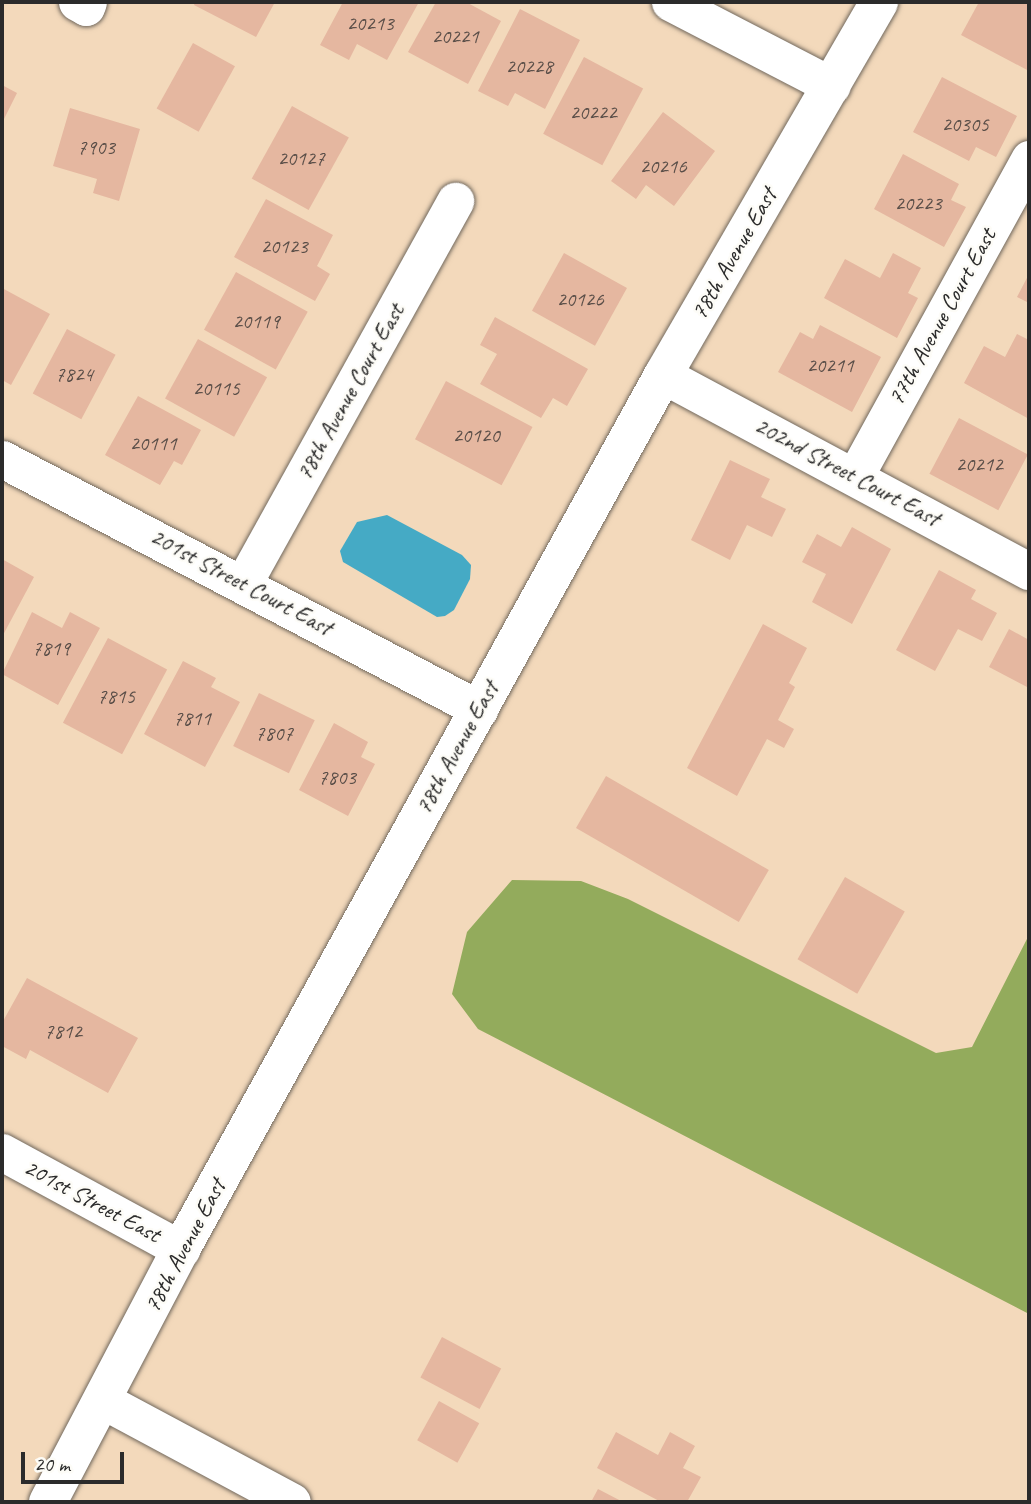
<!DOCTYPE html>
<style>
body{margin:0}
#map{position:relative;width:1031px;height:1504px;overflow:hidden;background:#f3d9bb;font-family:Caveat,sans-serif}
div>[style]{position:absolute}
.forest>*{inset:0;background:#93ab5c}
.water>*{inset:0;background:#45aac5}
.building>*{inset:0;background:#e5b7a0;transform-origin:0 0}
.roads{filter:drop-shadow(0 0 2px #71685d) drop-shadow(0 0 2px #71685d)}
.street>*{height:37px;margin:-18.5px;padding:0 18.5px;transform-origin:18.5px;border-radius:18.5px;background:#fff}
.secondary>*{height:38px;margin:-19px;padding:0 19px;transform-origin:19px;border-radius:19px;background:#fff}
span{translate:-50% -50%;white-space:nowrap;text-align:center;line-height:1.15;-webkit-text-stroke:5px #fdfcf7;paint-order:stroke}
.number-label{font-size:21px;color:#5a4e48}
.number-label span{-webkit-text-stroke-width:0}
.street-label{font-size:24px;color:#2b2b2b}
.frame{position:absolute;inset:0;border:4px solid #2b2b2b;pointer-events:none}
.scale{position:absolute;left:21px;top:1452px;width:103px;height:32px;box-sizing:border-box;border:4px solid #2b2b2b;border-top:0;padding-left:9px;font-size:21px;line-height:24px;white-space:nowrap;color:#2b2b2b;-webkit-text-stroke:5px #fdfcf7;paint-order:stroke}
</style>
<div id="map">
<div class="forest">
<div style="clip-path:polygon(512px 880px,581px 881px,628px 899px,936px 1053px,972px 1047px,1029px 935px,1029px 1314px,478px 1029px,452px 994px,467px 932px)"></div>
</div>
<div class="water">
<div style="clip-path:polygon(387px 515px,462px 555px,471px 565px,470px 579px,454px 610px,445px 616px,437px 617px,343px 562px,340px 551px,357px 522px)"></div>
</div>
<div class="building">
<div style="clip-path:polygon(195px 2px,275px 2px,256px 37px,194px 5px)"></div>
<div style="clip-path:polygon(343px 2px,419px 2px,387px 60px,357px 44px,349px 60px,320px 45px)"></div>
<div style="clip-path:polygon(436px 2px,466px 2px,501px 21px,468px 84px,408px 52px)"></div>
<div style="clip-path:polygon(979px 2px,1029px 2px,1029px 71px,961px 35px)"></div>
<div style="clip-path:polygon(520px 9px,580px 40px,545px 109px,515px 93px,508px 106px,478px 91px)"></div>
<div style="left:193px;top:43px;width:48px;height:75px;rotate:29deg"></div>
<div style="left:584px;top:57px;width:67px;height:87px;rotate:28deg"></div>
<div style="clip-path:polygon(942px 77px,1017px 116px,996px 157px,976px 147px,969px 161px,913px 132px)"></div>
<div style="clip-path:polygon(2px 85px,17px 93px,2px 123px)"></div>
<div style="left:292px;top:106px;width:65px;height:83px;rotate:29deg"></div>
<div style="clip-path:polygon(70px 108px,140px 129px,119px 201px,93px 193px,97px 179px,53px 166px)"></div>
<div style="clip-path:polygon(663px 112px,715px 151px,674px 206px,646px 185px,636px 199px,611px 181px)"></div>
<div style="clip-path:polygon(903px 154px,959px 184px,951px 200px,966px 207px,944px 247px,874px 209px)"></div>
<div style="clip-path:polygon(266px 199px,333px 235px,317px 266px,330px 274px,315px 301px,234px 257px)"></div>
<div style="left:564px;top:253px;width:72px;height:66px;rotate:29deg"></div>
<div style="clip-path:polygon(893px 253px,921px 268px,908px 293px,918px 298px,897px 338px,824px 298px,845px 259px,880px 278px)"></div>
<div style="left:236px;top:272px;width:82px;height:66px;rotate:29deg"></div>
<div style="clip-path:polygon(1029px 274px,1029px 303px,1017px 297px)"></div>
<div style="clip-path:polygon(2px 288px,50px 314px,11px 385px,2px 380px)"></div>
<div style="clip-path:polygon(495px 317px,588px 369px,567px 406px,553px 398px,541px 418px,480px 384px,497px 354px,480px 345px)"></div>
<div style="clip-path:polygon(820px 325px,881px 357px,852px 412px,778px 372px,800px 332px,813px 339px)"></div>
<div style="left:67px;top:329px;width:55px;height:73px;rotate:28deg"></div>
<div style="clip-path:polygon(1017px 334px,1029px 340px,1029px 419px,964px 383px,984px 346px,1005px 357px)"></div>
<div style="left:198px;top:339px;width:79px;height:68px;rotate:29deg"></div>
<div style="left:446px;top:381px;width:98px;height:66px;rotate:28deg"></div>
<div style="clip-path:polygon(138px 396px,201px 430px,182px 465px,174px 461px,160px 485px,105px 455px)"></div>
<div style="left:959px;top:418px;width:78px;height:63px;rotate:28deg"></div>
<div style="clip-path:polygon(730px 460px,770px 479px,761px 497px,786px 509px,772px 537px,747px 525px,730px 560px,691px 540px)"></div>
<div style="clip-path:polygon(852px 527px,891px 549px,852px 624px,812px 602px,826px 574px,802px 562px,817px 534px,841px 547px)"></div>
<div style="clip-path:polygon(2px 559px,34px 577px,2px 637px)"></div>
<div style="clip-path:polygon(939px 570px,976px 590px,971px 599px,997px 613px,982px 641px,958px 629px,935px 671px,896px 650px)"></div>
<div style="clip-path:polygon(32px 612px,62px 628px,70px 612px,100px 628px,58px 705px,2px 674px)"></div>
<div style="clip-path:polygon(763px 624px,807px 648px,789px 683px,795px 687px,778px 720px,794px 729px,784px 748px,767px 739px,737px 796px,687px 768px)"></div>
<div style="clip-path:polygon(1009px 629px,1029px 640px,1029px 688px,989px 667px)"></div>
<div style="left:108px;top:638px;width:67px;height:96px;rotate:28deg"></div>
<div style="clip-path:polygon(183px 661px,216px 678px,211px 687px,240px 702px,205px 767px,144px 734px)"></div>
<div style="left:259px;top:693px;width:62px;height:59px;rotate:26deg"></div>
<div style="clip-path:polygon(334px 723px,368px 742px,361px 757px,375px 764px,348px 816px,299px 790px)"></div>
<div style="left:606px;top:776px;width:188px;height:60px;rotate:30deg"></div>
<div style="left:845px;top:877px;width:69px;height:95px;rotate:30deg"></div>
<div style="clip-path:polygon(27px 978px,138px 1038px,108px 1093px,30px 1050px,26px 1059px,2px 1046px,2px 1023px)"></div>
<div style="left:442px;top:1337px;width:67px;height:46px;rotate:28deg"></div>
<div style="left:439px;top:1401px;width:46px;height:45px;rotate:29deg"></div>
<div style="clip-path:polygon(616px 1432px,658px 1455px,670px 1432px,695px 1446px,683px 1468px,701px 1477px,687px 1502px,661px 1502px,597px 1468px)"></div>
<div style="clip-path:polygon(598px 1489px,623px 1502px,591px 1502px)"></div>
</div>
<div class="roads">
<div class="street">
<div style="left:77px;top:2px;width:10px;rotate:29deg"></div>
<div style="left:86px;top:7px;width:5px;rotate:-68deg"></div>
<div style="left:670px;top:2px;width:182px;rotate:27.4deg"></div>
<div style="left:663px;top:375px;width:415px;rotate:28.2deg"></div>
<div style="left:2px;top:459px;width:539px;rotate:27.66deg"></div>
<div style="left:855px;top:476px;width:362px;rotate:-61.2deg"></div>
<div style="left:244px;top:582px;width:436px;rotate:-61deg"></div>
<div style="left:2px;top:1152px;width:204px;rotate:28.5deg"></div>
<div style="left:104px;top:1401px;width:213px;rotate:28.2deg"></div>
</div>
<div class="secondary">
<div style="left:48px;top:1502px;width:286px;rotate:-62.3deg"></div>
<div style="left:181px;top:1249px;width:998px;rotate:-61.12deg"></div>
<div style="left:663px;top:375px;width:431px;rotate:-59.9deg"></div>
</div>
</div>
<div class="number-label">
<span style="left:370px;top:23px">20213</span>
<span style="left:455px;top:36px">20221</span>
<span style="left:529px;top:66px">20228</span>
<span style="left:593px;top:112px">20222</span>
<span style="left:965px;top:124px">20305</span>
<span style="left:96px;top:147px">7903</span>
<span style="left:301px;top:158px">20127</span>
<span style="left:663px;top:166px">20216</span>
<span style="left:918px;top:203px">20223</span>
<span style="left:284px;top:246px">20123</span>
<span style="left:580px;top:299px">20126</span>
<span style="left:256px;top:321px">20119</span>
<span style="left:830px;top:365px">20211</span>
<span style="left:74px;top:374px">7824</span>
<span style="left:216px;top:388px">20115</span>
<span style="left:476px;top:435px">20120</span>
<span style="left:153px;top:443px">20111</span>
<span style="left:979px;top:464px">20212</span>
<span style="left:51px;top:648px">7819</span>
<span style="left:116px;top:696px">7815</span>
<span style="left:192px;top:718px">7811</span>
<span style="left:274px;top:733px">7807</span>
<span style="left:337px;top:777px">7803</span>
<span style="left:63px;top:1031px">7812</span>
</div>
<div class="street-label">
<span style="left:734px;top:254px;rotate:-60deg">78th Avenue East</span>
<span style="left:942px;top:317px;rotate:-61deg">77th Avenue Court East</span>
<span style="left:350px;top:392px;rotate:-61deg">78th Avenue Court East</span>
<span style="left:847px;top:472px;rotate:28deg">202nd Street Court East</span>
<span style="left:241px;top:582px;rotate:28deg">201st Street Court East</span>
<span style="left:457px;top:748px;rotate:-61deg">78th Avenue East</span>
<span style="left:92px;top:1201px;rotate:28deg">201st Street East</span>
<span style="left:185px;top:1246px;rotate:-62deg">78th Avenue East</span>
</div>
<div class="frame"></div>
<div class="scale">20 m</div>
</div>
